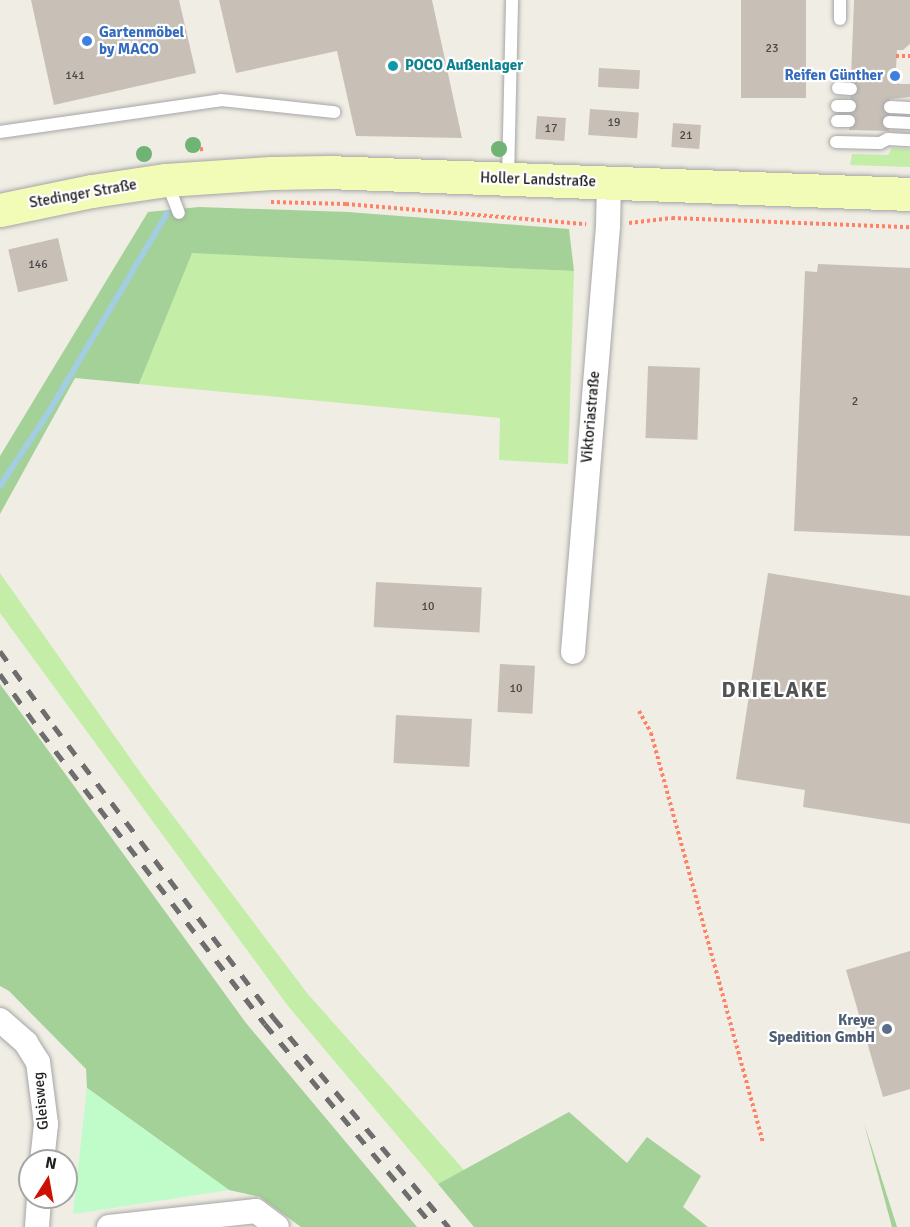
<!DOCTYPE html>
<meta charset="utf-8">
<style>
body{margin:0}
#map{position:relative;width:910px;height:1227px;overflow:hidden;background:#f0ede4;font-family:Signika,sans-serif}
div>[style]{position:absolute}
.grass>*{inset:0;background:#c4eda8}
.forest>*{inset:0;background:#a4d197}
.park>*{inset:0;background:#bffcc9}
.stream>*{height:6px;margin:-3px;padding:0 3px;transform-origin:3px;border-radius:3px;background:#a3cde0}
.building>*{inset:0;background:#c8c0b7;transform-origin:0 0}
.path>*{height:4px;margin-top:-2px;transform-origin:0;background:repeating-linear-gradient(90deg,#ff8266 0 3px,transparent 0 6px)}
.roads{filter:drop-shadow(0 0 2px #a6a6a6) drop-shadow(0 0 2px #a6a6a6)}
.lane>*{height:12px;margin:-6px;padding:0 6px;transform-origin:6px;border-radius:6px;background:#fff}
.street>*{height:24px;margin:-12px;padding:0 12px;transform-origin:12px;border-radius:12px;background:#fff}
.secondary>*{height:33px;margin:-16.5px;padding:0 16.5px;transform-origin:16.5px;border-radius:16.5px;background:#f3fcb6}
.rail>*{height:4.5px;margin-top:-2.25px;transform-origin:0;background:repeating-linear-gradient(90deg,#6d6d6d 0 12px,transparent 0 24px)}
.trees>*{width:16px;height:16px;margin:-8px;border-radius:50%;background:#6fb375}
.dots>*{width:16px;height:16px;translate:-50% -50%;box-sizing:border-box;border:3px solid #fff;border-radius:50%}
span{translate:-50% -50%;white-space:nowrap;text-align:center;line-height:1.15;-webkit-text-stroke:4.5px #fff;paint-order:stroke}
.number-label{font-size:12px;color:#494745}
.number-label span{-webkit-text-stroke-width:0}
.shop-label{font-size:15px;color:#366cbe;font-weight:700}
.left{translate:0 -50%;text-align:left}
.right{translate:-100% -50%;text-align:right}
.culture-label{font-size:15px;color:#0d838f;font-weight:700}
.street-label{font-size:15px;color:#1f1f1f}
.service-label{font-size:15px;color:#4e5e75;font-weight:700}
.district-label{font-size:21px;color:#525252;font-weight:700;letter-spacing:1.5px}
.north{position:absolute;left:18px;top:1149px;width:60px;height:60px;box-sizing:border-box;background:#fff;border:2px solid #a5a5a5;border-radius:50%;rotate:11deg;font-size:16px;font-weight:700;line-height:24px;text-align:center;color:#1f1f1f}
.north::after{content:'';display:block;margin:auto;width:21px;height:27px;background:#cd1000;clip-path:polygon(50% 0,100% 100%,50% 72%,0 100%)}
</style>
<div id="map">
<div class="grass">
<div style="clip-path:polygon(892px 148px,910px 149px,910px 167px,850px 165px,852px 154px,888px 155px)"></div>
<div style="clip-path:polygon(192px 252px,574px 271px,568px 464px,499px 460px,500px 418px,139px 384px)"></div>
<div style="clip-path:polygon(0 573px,142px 775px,307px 993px,464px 1170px,438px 1184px,288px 1006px,0 613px)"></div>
</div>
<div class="forest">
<div style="clip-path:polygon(199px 207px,348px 212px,569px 229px,574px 271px,192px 253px,139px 384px,75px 378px,0 514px,0 456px,148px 212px)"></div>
<div style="clip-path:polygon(0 684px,246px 1023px,417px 1227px,301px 1227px,260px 1197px,229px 1190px,87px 1088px,86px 1069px,9px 991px,0 986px)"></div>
<div style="clip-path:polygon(569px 1112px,627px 1163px,647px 1137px,701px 1176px,683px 1207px,708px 1227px,474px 1227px,438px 1184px)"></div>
<div style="clip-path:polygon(864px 1123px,897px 1227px,892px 1227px)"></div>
</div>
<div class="park">
<div style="clip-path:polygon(87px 1088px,229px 1190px,73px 1214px)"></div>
</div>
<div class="stream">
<div style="left:0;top:486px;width:87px;rotate:-56.7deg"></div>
<div style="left:48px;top:413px;width:233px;rotate:-59.2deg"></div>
</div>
<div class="building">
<div style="clip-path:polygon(31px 0,179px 0,196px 73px,54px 105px)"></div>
<div style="clip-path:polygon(219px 0,432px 0,462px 138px,356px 136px,337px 51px,236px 73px)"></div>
<div style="left:741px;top:0;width:65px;height:98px"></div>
<div style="clip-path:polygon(854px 0,910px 0,910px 44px,903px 50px,897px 50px,896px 69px,900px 69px,899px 84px,910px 84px,910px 97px,890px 99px,889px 131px,849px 130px)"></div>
<div style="left:599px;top:68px;width:41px;height:19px;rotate:3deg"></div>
<div style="left:590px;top:109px;width:49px;height:26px;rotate:4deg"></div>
<div style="left:537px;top:116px;width:29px;height:23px;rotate:4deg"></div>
<div style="left:673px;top:123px;width:28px;height:24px;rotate:4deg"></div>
<div style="left:58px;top:238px;width:44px;height:51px;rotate:77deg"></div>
<div style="clip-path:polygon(818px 264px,910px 268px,910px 536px,794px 531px,805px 271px,817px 272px)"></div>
<div style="left:648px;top:366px;width:52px;height:72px;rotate:2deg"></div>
<div style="clip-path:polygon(768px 573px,910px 596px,910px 824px,803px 807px,805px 790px,736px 779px)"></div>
<div style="left:376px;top:582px;width:106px;height:45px;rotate:3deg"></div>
<div style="left:500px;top:664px;width:35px;height:48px;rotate:3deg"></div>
<div style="left:396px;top:715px;width:76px;height:48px;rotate:3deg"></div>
<div style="clip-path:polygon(910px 951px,910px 1089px,883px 1097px,846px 970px)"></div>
</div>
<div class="path">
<div style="left:896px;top:56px;width:14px"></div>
<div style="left:188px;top:150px;width:17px;rotate:-3deg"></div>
<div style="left:271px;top:202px;width:75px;rotate:1.5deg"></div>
<div style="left:346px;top:204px;width:241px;rotate:4.8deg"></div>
<div style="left:629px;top:223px;width:43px;rotate:-6.6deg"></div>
<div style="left:672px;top:218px;width:238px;rotate:2.2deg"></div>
<div style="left:639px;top:711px;width:25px;rotate:61deg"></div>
<div style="left:651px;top:733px;width:424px;rotate:74.7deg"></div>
</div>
<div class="roads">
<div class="lane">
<div style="left:840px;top:19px;width:19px;rotate:-90deg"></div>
<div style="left:838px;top:88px;width:13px;rotate:4deg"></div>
<div style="left:837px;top:106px;width:13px"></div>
<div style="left:890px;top:107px;width:20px;rotate:3deg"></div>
<div style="left:837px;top:121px;width:12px"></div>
<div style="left:889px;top:122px;width:21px;rotate:3deg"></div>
<div style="left:0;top:132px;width:223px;rotate:-8.2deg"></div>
<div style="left:221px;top:100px;width:114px;rotate:6.1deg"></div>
<div style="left:836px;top:142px;width:44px;rotate:1.3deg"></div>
<div style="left:880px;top:143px;width:9px;rotate:-27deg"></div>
<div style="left:888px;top:139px;width:22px;rotate:3deg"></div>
<div style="left:508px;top:179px;width:179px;rotate:-88.7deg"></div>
<div style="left:167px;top:182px;width:33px;rotate:69deg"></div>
</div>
<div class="street">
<div style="left:573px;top:652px;width:427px;rotate:-85.3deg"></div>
<div style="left:608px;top:226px;width:44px;rotate:-88.7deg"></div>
<div style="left:0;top:1020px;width:35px;rotate:41deg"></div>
<div style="left:26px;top:1043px;width:22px;rotate:58deg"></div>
<div style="left:38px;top:1062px;width:63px;rotate:82.6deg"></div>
<div style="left:46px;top:1124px;width:37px;rotate:96deg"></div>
<div style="left:37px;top:1227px;width:30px;rotate:-86deg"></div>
<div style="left:109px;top:1227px;width:148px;rotate:-6.2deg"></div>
<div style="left:256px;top:1211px;width:26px;rotate:37deg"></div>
</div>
<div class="secondary">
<div style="left:0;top:210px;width:94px;rotate:-11.7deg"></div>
<div style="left:92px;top:191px;width:75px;rotate:-8.5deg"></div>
<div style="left:166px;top:180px;width:105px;rotate:-3.8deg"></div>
<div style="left:271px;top:173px;width:56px;rotate:-1deg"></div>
<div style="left:327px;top:172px;width:583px;rotate:2.16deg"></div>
</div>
</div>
<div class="rail">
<div style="left:0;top:651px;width:92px;rotate:54.2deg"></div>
<div style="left:54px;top:726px;width:366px;rotate:53deg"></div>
<div style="left:274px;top:1018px;width:273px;rotate:50.1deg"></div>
<div style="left:0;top:674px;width:71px;rotate:54.7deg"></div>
<div style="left:41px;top:732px;width:368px;rotate:52.5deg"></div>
<div style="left:265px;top:1024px;width:264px;rotate:50.2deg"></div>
</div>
<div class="trees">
<div style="left:193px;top:145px"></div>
<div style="left:499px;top:149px"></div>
<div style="left:144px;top:154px"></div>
</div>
<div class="dots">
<div style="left:87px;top:41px;background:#3f7fe0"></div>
<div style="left:393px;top:66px;background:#0f9aa8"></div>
<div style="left:895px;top:76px;background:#3f7fe0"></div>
<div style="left:887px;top:1029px;background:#5c6f8a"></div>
</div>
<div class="number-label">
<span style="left:772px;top:49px">23</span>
<span style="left:75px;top:76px">141</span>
<span style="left:614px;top:123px">19</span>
<span style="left:551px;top:129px">17</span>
<span style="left:686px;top:136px">21</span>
<span style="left:38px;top:265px">146</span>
<span style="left:855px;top:402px">2</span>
<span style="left:428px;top:607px">10</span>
<span style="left:516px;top:689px">10</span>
</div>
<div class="shop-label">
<span class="left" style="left:99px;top:41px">Gartenmöbel<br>by MACO</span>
<span class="right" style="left:883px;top:76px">Reifen Günther</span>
</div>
<div class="culture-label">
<span class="left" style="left:405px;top:66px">POCO Außenlager</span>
</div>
<div class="street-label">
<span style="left:538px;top:180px;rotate:2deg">Holler Landstraße</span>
<span style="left:83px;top:194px;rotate:-10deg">Stedinger Straße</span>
<span style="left:591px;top:417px;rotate:-85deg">Viktoriastraße</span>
<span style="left:41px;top:1101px;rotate:-95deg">Gleisweg</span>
</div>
<div class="service-label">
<span class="right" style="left:875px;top:1029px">Kreye<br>Spedition GmbH</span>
</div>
<div class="district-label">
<span style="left:775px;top:690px">DRIELAKE</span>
</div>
<div class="north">N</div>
</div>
